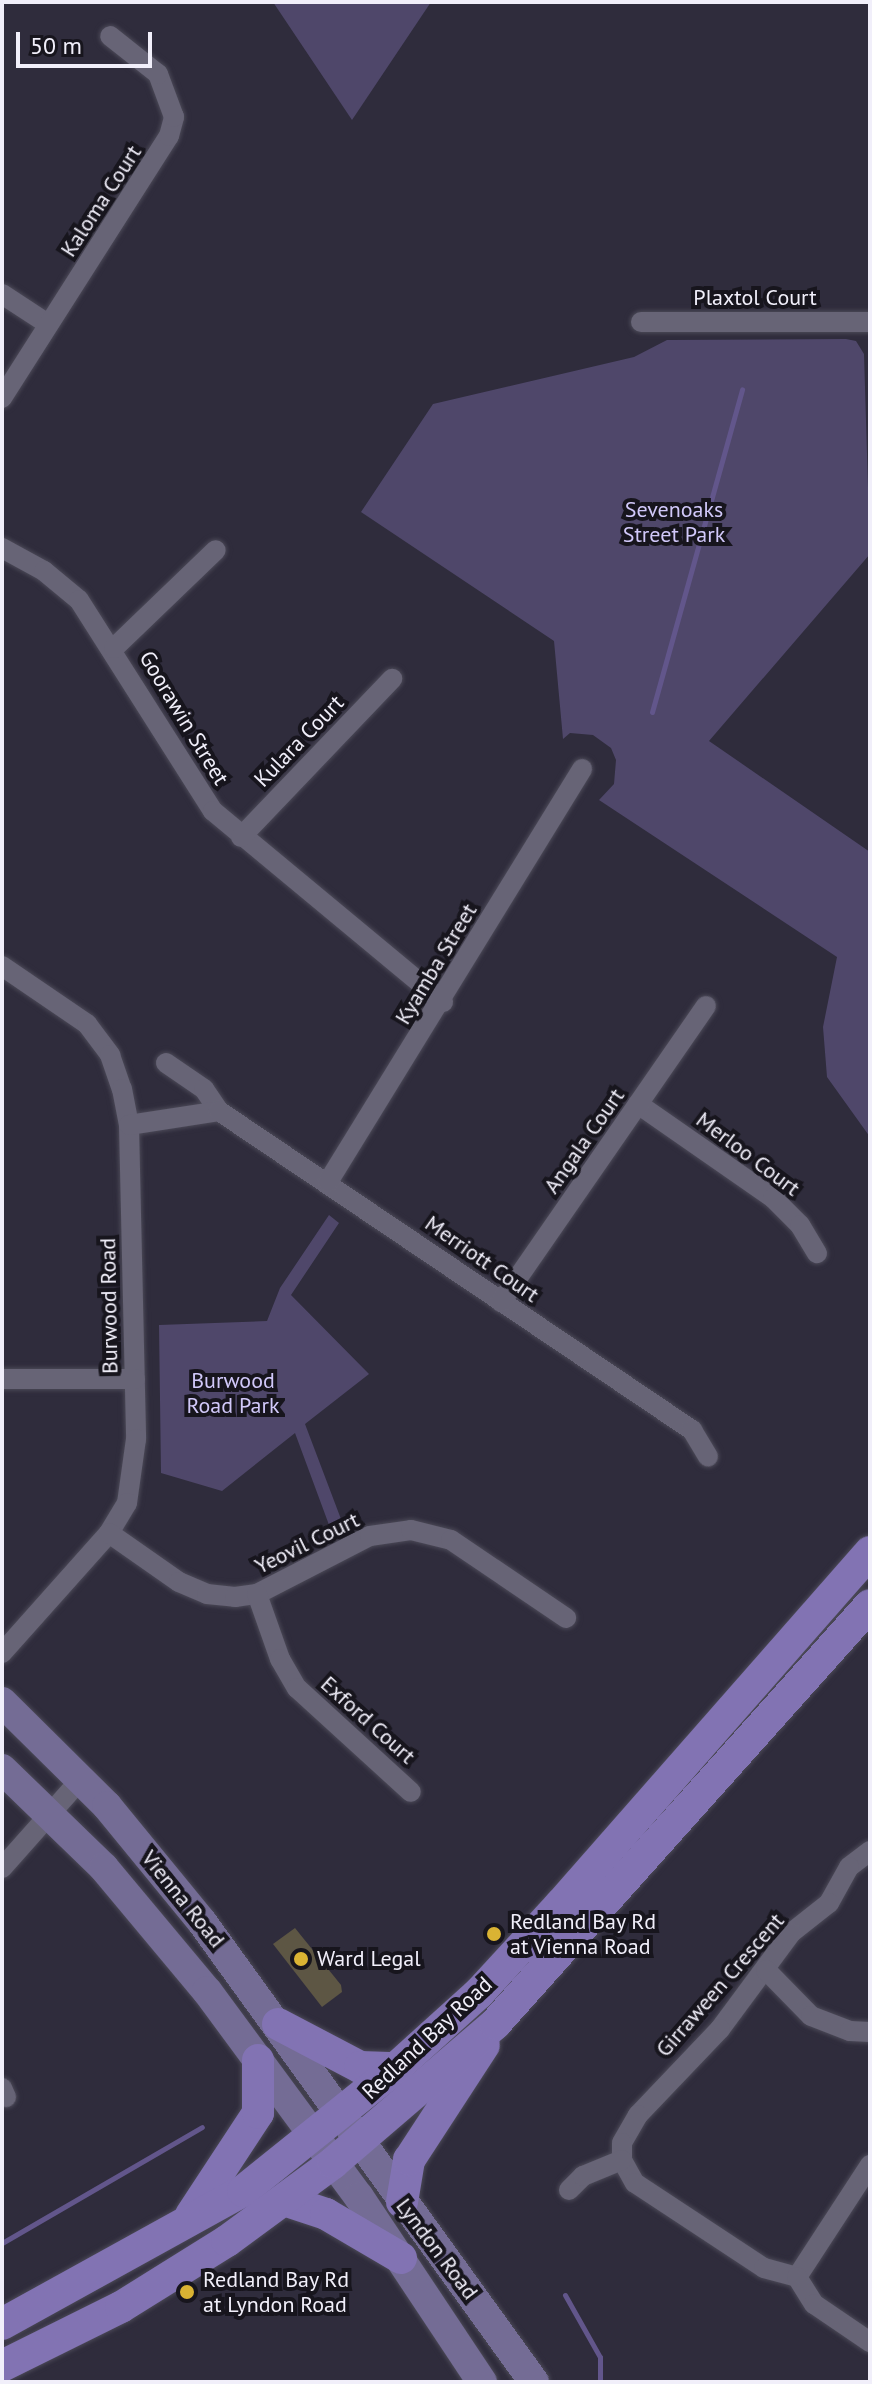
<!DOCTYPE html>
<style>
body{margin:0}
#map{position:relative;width:872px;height:2384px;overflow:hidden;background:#2f2c3c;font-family:"PT Sans",sans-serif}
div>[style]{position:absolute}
.green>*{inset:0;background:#4f476a}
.stream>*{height:5px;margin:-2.5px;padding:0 2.5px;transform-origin:2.5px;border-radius:2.5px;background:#62568b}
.building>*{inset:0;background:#5d5644}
.roads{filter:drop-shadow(0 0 2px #4b4957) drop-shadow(0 0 2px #4b4957)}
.street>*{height:20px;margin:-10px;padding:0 10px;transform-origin:10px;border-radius:10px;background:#676476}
.secondary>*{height:30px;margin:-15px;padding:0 15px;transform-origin:15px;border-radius:15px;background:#746c95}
.primary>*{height:32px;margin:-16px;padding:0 16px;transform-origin:16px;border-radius:16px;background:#8273b3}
.dots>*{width:22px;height:22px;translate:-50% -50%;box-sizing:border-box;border:4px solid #17151d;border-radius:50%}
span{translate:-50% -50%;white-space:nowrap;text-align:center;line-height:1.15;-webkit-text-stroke:8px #17151d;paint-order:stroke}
.street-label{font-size:22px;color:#f1effa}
.park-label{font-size:22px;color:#d1c8f9}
.poi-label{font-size:22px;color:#f1effa}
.left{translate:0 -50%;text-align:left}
.frame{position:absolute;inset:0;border:4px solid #f1effa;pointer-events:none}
.scale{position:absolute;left:16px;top:32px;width:136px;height:36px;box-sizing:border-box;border:4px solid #f1effa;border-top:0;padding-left:10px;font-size:24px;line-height:28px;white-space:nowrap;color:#f1effa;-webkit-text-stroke:6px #17151d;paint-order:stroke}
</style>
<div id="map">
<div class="green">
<div style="clip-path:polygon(273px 2px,431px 2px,352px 120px)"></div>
<div style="clip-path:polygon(846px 339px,856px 341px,864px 354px,870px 554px,709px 741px,870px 852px,870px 1137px,827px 1077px,823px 1027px,837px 957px,599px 800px,614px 784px,616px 760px,611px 748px,593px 735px,570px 733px,563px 739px,554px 641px,361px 512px,433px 404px,634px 357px,667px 340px)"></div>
<div style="clip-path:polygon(329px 1215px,339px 1223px,291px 1295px,369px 1374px,305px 1424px,344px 1527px,332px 1533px,295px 1433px,222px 1491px,161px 1473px,159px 1325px,267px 1321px,280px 1288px)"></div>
</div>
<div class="stream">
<div style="left:652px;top:712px;width:335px;rotate:-74.4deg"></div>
<div style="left:2px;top:2243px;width:231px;rotate:-30.1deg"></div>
<div style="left:565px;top:2295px;width:71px;rotate:60.6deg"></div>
<div style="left:600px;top:2357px;width:25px;rotate:90deg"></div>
</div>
<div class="building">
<div style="clip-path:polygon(295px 1928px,341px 1985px,342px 1992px,322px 2007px,273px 1944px)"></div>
</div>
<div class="roads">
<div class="street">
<div style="left:2px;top:294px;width:55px;rotate:33.1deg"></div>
<div style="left:641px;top:322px;width:229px"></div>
<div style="left:2px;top:398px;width:311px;rotate:-57.5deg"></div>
<div style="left:169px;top:136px;width:20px;rotate:-75deg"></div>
<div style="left:174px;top:117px;width:46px;rotate:-110.4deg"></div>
<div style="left:158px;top:74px;width:61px;rotate:-141.6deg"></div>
<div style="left:2px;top:548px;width:48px;rotate:28.7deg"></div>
<div style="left:44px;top:571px;width:45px;rotate:39.6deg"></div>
<div style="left:79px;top:600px;width:250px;rotate:57.6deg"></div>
<div style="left:213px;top:811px;width:299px;rotate:39.7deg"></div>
<div style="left:114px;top:648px;width:141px;rotate:-43.9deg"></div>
<div style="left:241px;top:837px;width:219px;rotate:-46.3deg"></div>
<div style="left:2px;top:966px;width:103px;rotate:34.3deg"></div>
<div style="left:87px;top:1024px;width:39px;rotate:53deg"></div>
<div style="left:110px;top:1055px;width:36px;rotate:71deg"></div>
<div style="left:122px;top:1089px;width:37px;rotate:79deg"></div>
<div style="left:129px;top:1125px;width:314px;rotate:88.7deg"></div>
<div style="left:136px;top:1439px;width:65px;rotate:98deg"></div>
<div style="left:127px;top:1503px;width:35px;rotate:121deg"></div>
<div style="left:109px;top:1533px;width:161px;rotate:131.7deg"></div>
<div style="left:166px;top:1063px;width:46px;rotate:34.4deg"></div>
<div style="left:204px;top:1089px;width:27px;rotate:56deg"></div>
<div style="left:638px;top:1104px;width:165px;rotate:34.8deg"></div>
<div style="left:773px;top:1198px;width:38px;rotate:45deg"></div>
<div style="left:800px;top:1225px;width:33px;rotate:59deg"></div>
<div style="left:129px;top:1125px;width:91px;rotate:-8.8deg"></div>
<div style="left:219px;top:1111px;width:571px;rotate:34deg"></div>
<div style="left:692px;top:1430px;width:31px;rotate:59deg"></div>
<div style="left:328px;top:1182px;width:485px;rotate:-58.4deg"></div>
<div style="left:501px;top:1302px;width:360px;rotate:-55.3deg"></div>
<div style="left:2px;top:1379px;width:133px"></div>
<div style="left:109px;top:1533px;width:85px;rotate:35deg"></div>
<div style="left:179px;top:1582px;width:30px;rotate:23deg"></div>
<div style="left:207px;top:1594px;width:28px;rotate:6deg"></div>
<div style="left:235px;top:1597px;width:22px;rotate:-8deg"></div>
<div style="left:257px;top:1594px;width:127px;rotate:-27.2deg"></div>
<div style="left:370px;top:1536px;width:41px;rotate:-8.3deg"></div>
<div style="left:411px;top:1530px;width:41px;rotate:14deg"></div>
<div style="left:451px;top:1540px;width:139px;rotate:34.1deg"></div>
<div style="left:257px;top:1594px;width:69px;rotate:70.5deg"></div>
<div style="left:280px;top:1659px;width:34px;rotate:60deg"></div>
<div style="left:297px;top:1688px;width:154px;rotate:42.4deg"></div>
<div style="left:870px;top:1851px;width:26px;rotate:143deg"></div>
<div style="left:849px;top:1867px;width:41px;rotate:119.1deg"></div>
<div style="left:829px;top:1903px;width:48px;rotate:141.7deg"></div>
<div style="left:791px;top:1933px;width:119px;rotate:126.5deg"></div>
<div style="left:720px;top:2029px;width:119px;rotate:133.6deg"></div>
<div style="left:638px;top:2115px;width:32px;rotate:120deg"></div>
<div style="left:622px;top:2143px;width:17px;rotate:90deg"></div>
<div style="left:622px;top:2160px;width:26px;rotate:61deg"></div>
<div style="left:635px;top:2183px;width:154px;rotate:33.4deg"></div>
<div style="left:764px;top:2268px;width:34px;rotate:15deg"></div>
<div style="left:797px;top:2277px;width:134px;rotate:-56.9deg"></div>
<div style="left:2px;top:1868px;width:119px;rotate:-48.4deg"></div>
<div style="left:766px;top:1970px;width:64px;rotate:45.6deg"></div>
<div style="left:811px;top:2016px;width:42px;rotate:21deg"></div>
<div style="left:850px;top:2031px;width:20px;rotate:3deg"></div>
<div style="left:2px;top:2088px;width:10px;rotate:66deg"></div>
<div style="left:569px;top:2190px;width:20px;rotate:-45deg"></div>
<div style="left:583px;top:2176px;width:42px;rotate:-22.3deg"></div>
<div style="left:797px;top:2277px;width:32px;rotate:58deg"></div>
<div style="left:814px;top:2304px;width:68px;rotate:34.2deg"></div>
</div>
<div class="secondary">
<div style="left:2px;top:1702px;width:148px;rotate:44.7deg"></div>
<div style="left:107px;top:1806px;width:150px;rotate:50.7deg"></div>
<div style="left:202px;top:1922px;width:567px;rotate:54.18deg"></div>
<div style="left:2px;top:1769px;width:142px;rotate:44.1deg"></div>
<div style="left:104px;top:1868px;width:160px;rotate:50.1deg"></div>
<div style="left:207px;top:1991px;width:256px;rotate:53.6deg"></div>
<div style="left:359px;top:2197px;width:222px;rotate:56.4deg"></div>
</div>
<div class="primary">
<div style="left:278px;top:2024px;width:93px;rotate:27.7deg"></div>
<div style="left:360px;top:2067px;width:36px;rotate:2deg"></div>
<div style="left:284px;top:2200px;width:44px;rotate:18.4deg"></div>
<div style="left:326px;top:2214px;width:87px;rotate:30.4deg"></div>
<div style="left:402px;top:2202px;width:43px;rotate:-80.5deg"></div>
<div style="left:409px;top:2160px;width:137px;rotate:-56.9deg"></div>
<div style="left:191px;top:2215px;width:122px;rotate:-56.7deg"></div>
<div style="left:258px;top:2113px;width:53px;rotate:-90deg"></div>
<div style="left:2px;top:2324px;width:275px;rotate:-28.9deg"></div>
<div style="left:243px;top:2191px;width:196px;rotate:-38.8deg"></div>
<div style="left:396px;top:2068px;width:112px;rotate:-42.1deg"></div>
<div style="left:479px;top:1993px;width:120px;rotate:-47.4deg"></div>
<div style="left:560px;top:1905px;width:470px;rotate:-48.7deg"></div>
<div style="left:2px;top:2366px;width:133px;rotate:-26.4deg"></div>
<div style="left:121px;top:2307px;width:125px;rotate:-31.9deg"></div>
<div style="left:227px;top:2241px;width:132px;rotate:-36.3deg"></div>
<div style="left:333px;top:2163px;width:213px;rotate:-40.6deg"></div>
<div style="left:495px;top:2024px;width:562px;rotate:-48.17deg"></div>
</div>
</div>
<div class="dots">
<div style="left:494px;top:1934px;background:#dab333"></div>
<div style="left:301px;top:1959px;background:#dab333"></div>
<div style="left:187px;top:2292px;background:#dab333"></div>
</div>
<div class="street-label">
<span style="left:101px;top:201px;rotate:-57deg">Kaloma Court</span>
<span style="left:755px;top:298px">Plaxtol Court</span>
<span style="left:184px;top:718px;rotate:59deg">Goorawin Street</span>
<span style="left:299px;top:741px;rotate:-46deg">Kulara Court</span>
<span style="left:436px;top:964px;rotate:-59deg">Kyamba Street</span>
<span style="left:584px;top:1141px;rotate:-55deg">Angala Court</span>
<span style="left:748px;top:1154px;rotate:37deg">Merloo Court</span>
<span style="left:482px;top:1259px;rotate:35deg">Merriott Court</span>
<span style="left:109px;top:1306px;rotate:-91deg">Burwood Road</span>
<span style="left:307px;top:1543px;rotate:-26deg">Yeovil Court</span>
<span style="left:368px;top:1720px;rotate:42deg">Exford Court</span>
<span style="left:183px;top:1899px;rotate:51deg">Vienna Road</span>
<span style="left:720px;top:1985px;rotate:-49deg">Girraween Crescent</span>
<span style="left:427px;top:2038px;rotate:-43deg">Redland Bay Road</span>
<span style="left:437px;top:2249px;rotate:53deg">Lyndon Road</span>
</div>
<div class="park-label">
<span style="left:674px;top:522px">Sevenoaks<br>Street Park</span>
<span style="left:233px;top:1393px">Burwood<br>Road Park</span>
</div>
<div class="poi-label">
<span class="left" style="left:510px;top:1934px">Redland Bay Rd<br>at Vienna Road</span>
<span class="left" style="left:317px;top:1959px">Ward Legal</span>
<span class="left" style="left:203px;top:2292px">Redland Bay Rd<br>at Lyndon Road</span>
</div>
<div class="frame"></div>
<div class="scale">50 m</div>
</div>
